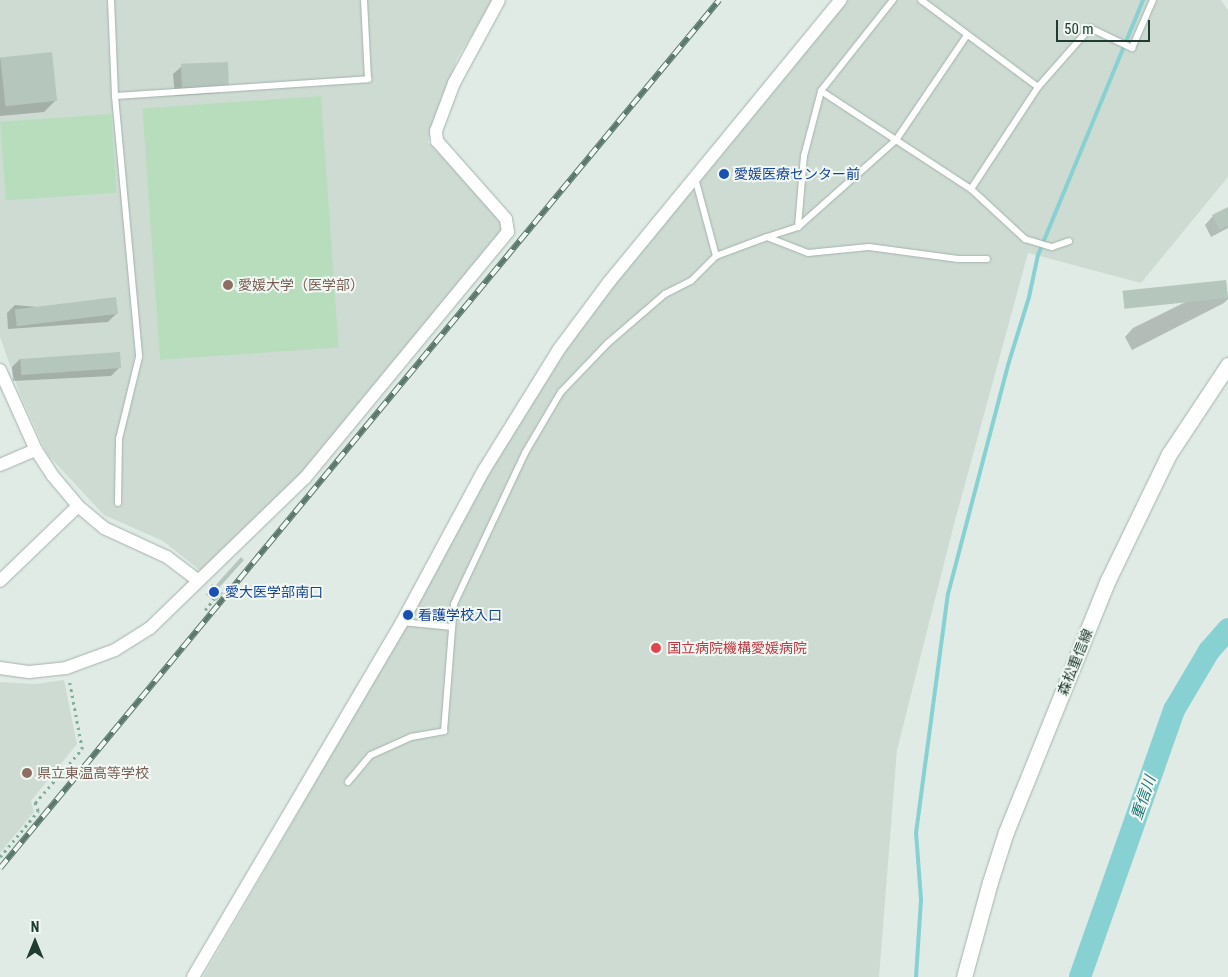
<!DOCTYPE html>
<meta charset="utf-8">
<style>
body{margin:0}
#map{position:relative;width:1228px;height:977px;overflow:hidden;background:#e0ebe5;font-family:"Roboto Condensed","Noto Sans JP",sans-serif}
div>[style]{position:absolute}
.built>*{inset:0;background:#cedbd3}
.green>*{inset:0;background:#b8ddbd;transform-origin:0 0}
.shadow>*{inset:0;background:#0003;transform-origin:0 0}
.stream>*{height:4px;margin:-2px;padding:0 2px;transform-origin:2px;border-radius:2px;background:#87d1d2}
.river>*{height:22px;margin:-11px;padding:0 11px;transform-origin:11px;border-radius:11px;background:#87d1d2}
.building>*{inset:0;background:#b5c6bd;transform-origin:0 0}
.path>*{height:2.5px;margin-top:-1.25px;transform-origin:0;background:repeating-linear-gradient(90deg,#80af99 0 2.5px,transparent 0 6.5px)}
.roads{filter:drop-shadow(0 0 1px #a3b3ab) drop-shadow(0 0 1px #a3b3ab)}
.service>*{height:6px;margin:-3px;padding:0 3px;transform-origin:3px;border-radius:3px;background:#fff}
.minor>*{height:12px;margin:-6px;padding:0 6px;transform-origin:6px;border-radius:6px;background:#fff}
.secondary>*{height:15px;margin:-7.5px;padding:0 7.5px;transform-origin:7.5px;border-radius:7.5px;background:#fff}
.rail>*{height:5.5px;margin-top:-2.75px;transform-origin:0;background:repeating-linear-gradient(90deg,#f1f8f3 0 11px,#5b786c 0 22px);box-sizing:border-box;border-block:1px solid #5b786c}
.dots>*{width:14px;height:14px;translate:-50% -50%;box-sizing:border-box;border:2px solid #f1f8f3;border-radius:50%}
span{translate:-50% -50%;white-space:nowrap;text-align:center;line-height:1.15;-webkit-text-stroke:4px #f1f8f3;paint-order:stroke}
.transit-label{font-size:14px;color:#164399}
.left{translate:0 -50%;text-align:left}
.education-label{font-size:14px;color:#785e54}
.health-label{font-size:14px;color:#be3a42}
.street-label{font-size:14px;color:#203c30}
.water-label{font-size:15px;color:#1a7778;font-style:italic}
.north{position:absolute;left:10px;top:917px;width:50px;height:50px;-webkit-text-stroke:4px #f1f8f3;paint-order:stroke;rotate:0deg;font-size:14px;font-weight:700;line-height:20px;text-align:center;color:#203c30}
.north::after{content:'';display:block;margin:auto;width:18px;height:22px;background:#203c30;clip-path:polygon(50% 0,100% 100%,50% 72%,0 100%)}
.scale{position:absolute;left:1056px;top:20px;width:94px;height:22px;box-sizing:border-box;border:2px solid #203c30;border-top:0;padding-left:6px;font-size:15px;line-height:18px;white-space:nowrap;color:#203c30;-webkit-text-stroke:4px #f1f8f3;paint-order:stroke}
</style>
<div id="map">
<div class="built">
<div style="clip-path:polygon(0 0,493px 0,457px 59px,431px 128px,428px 142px,502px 220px,500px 234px,301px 475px,202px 572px,163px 541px,104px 515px,47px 454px,20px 394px,0 337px)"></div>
<div style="clip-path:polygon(847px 0,1221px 0,1228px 10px,1228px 177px,1141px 283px,1028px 253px,953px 528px,897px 750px,879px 977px,203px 977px,359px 707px,490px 472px,563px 355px,608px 291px)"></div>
<div style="clip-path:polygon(64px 680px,77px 744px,31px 801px,34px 812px,0 853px,0 682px,35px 684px)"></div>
</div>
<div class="green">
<div style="left:321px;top:96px;width:252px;height:179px;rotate:86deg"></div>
<div style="left:111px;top:114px;width:79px;height:111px;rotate:86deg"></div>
</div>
<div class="shadow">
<div style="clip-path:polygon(0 58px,55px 101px,44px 112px,0 116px)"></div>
<div style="clip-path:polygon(182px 66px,228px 85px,220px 93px,175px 96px,173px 74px)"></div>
<div style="clip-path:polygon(1228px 209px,1228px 228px,1211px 237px,1205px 225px,1213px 216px)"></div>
<div style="clip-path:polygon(1226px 282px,1228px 299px,1224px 303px,1132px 350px,1125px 337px,1133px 328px)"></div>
<div style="clip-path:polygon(15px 305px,116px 314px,108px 322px,8px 329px,7px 313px)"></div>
<div style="clip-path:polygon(20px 359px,119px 368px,111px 376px,13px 381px,12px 367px)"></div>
<div style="left:213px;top:586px;width:11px;height:11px;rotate:41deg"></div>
</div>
<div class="stream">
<div style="left:916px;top:977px;width:78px;rotate:-86.3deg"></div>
<div style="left:921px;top:899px;width:66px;rotate:-94.3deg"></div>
<div style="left:916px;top:833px;width:241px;rotate:-82.4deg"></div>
<div style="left:948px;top:594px;width:237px;rotate:-75.3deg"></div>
<div style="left:1008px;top:365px;width:71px;rotate:-72.8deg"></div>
<div style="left:1029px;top:297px;width:43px;rotate:-77.9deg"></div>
<div style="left:1038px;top:255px;width:276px;rotate:-67.6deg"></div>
</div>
<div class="river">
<div style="left:1080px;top:977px;width:283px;rotate:-70.6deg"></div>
<div style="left:1174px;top:710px;width:69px;rotate:-59.3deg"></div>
<div style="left:1209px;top:651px;width:29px;rotate:-49deg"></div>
</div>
<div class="building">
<div style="left:52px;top:52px;width:49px;height:52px;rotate:84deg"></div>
<div style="left:228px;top:62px;width:24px;height:47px;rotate:88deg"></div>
<div style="clip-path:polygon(1228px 207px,1228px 225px,1219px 230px,1212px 215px)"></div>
<div style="left:1226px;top:280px;width:18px;height:104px;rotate:84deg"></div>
<div style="left:116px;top:297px;width:17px;height:102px;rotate:83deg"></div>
<div style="left:120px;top:352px;width:16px;height:100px;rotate:86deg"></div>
<div style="clip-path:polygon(241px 557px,244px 560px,218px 589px,223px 593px,216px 601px,207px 591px,212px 584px,215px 586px)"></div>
</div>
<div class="path">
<div style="left:205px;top:610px;width:14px;rotate:-51deg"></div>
<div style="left:0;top:857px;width:60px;rotate:-50.4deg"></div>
<div style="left:38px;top:811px;width:9px;rotate:-111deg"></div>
<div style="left:35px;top:803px;width:72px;rotate:-49deg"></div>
<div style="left:82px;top:749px;width:70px;rotate:-100.7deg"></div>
</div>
<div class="roads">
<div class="service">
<div style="left:111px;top:0;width:96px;rotate:87.6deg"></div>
<div style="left:115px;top:96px;width:262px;rotate:84.7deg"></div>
<div style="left:139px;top:357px;width:84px;rotate:103.7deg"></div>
<div style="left:119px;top:439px;width:64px;rotate:90.9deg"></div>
<div style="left:893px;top:0;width:116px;rotate:128.4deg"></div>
<div style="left:821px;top:91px;width:179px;rotate:33.2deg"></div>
<div style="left:971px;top:189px;width:74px;rotate:42.8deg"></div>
<div style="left:1025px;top:239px;width:28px;rotate:17deg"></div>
<div style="left:1052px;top:247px;width:18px;rotate:-19deg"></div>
<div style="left:921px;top:0;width:146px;rotate:36.6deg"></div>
<div style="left:115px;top:96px;width:254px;rotate:-3.8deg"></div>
<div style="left:368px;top:79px;width:79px;rotate:-92.9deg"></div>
<div style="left:695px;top:178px;width:81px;rotate:74.9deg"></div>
<div style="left:971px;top:189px;width:122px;rotate:-56.7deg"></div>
<div style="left:1038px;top:87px;width:79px;rotate:-48.6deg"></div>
<div style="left:1090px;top:28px;width:47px;rotate:25.5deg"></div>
<div style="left:1132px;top:48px;width:52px;rotate:-66.4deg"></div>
<div style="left:798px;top:227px;width:71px;rotate:-85.2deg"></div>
<div style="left:804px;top:156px;width:67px;rotate:-75.3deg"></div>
<div style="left:767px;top:237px;width:33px;rotate:-18deg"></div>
<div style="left:798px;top:227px;width:131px;rotate:-41.6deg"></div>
<div style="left:896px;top:140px;width:127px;rotate:-55.9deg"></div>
<div style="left:402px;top:622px;width:50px;rotate:5.7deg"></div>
<div style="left:348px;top:782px;width:35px;rotate:-50deg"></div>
<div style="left:371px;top:755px;width:44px;rotate:-24.2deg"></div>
<div style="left:411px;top:737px;width:34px;rotate:-10deg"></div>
<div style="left:444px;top:731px;width:127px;rotate:-85.5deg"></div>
<div style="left:454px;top:604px;width:167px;rotate:-64.8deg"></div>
<div style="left:525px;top:453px;width:71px;rotate:-59.5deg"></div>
<div style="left:561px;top:392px;width:68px;rotate:-46.2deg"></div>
<div style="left:608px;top:343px;width:75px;rotate:-40.7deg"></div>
<div style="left:665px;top:294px;width:29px;rotate:-27deg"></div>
<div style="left:691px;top:281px;width:35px;rotate:-45deg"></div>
<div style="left:716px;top:256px;width:54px;rotate:-20.4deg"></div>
<div style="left:767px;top:237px;width:44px;rotate:21.3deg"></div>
<div style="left:808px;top:253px;width:61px;rotate:-5.6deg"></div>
<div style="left:869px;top:247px;width:90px;rotate:7.7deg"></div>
<div style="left:958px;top:259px;width:29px"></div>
</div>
<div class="minor">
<div style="left:0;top:370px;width:88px;rotate:65.8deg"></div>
<div style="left:36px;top:450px;width:31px;rotate:57deg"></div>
<div style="left:53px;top:476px;width:39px;rotate:50deg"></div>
<div style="left:78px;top:506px;width:34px;rotate:40deg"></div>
<div style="left:104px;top:528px;width:69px;rotate:24.7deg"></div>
<div style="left:167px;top:557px;width:39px;rotate:37deg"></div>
<div style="left:0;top:465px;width:39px;rotate:-23deg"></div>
<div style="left:0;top:581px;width:108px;rotate:-43.9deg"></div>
<div style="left:0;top:668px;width:29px;rotate:8deg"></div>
<div style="left:29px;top:672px;width:37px;rotate:-6deg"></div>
<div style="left:66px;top:668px;width:52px;rotate:-20.2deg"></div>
<div style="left:115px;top:650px;width:41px;rotate:-32.2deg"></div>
<div style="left:150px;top:628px;width:216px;rotate:-44.1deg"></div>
<div style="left:305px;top:478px;width:319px;rotate:-50.5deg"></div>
<div style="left:508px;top:232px;width:13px;rotate:-99deg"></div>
<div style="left:506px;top:219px;width:104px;rotate:-131.5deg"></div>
<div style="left:437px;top:141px;width:10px;rotate:-96deg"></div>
<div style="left:436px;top:131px;width:51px;rotate:-69.4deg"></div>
<div style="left:454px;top:83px;width:94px;rotate:-61.5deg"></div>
<div style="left:193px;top:977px;width:412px;rotate:-59.5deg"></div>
<div style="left:402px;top:622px;width:173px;rotate:-61.7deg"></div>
<div style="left:484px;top:470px;width:142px;rotate:-58.2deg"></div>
<div style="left:559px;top:349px;width:84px;rotate:-53.3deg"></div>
<div style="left:609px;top:282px;width:365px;rotate:-50.6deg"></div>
</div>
<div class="secondary">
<div style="left:964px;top:977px;width:98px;rotate:-74.7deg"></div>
<div style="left:990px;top:882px;width:52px;rotate:-72.3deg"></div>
<div style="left:1006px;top:832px;width:272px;rotate:-68deg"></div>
<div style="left:1108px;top:580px;width:140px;rotate:-64.2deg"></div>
<div style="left:1169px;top:454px;width:107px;rotate:-56.5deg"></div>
</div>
</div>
<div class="rail">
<div style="left:0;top:868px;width:1127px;rotate:-50.36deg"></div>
</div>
<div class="dots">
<div style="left:724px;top:174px;background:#1a4fb4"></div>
<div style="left:228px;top:285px;background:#8d6e63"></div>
<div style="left:214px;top:592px;background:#1a4fb4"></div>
<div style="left:408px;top:615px;background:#1a4fb4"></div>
<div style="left:656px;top:648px;background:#e0444e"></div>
<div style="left:27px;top:773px;background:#8d6e63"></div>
</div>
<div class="transit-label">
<span class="left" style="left:734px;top:174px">愛媛医療センター前</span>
<span class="left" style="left:225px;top:592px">愛大医学部南口</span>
<span class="left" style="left:418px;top:615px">看護学校入口</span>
</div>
<div class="education-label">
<span class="left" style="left:238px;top:285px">愛媛大学（医学部）</span>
<span class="left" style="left:37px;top:773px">県立東温高等学校</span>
</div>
<div class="health-label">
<span class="left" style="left:667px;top:648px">国立病院機構愛媛病院</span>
</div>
<div class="street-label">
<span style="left:1075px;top:662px;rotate:-68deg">森松重信線</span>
</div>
<div class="water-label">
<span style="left:1144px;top:798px;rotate:-71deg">重信川</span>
</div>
<div class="north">N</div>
<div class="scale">50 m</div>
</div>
